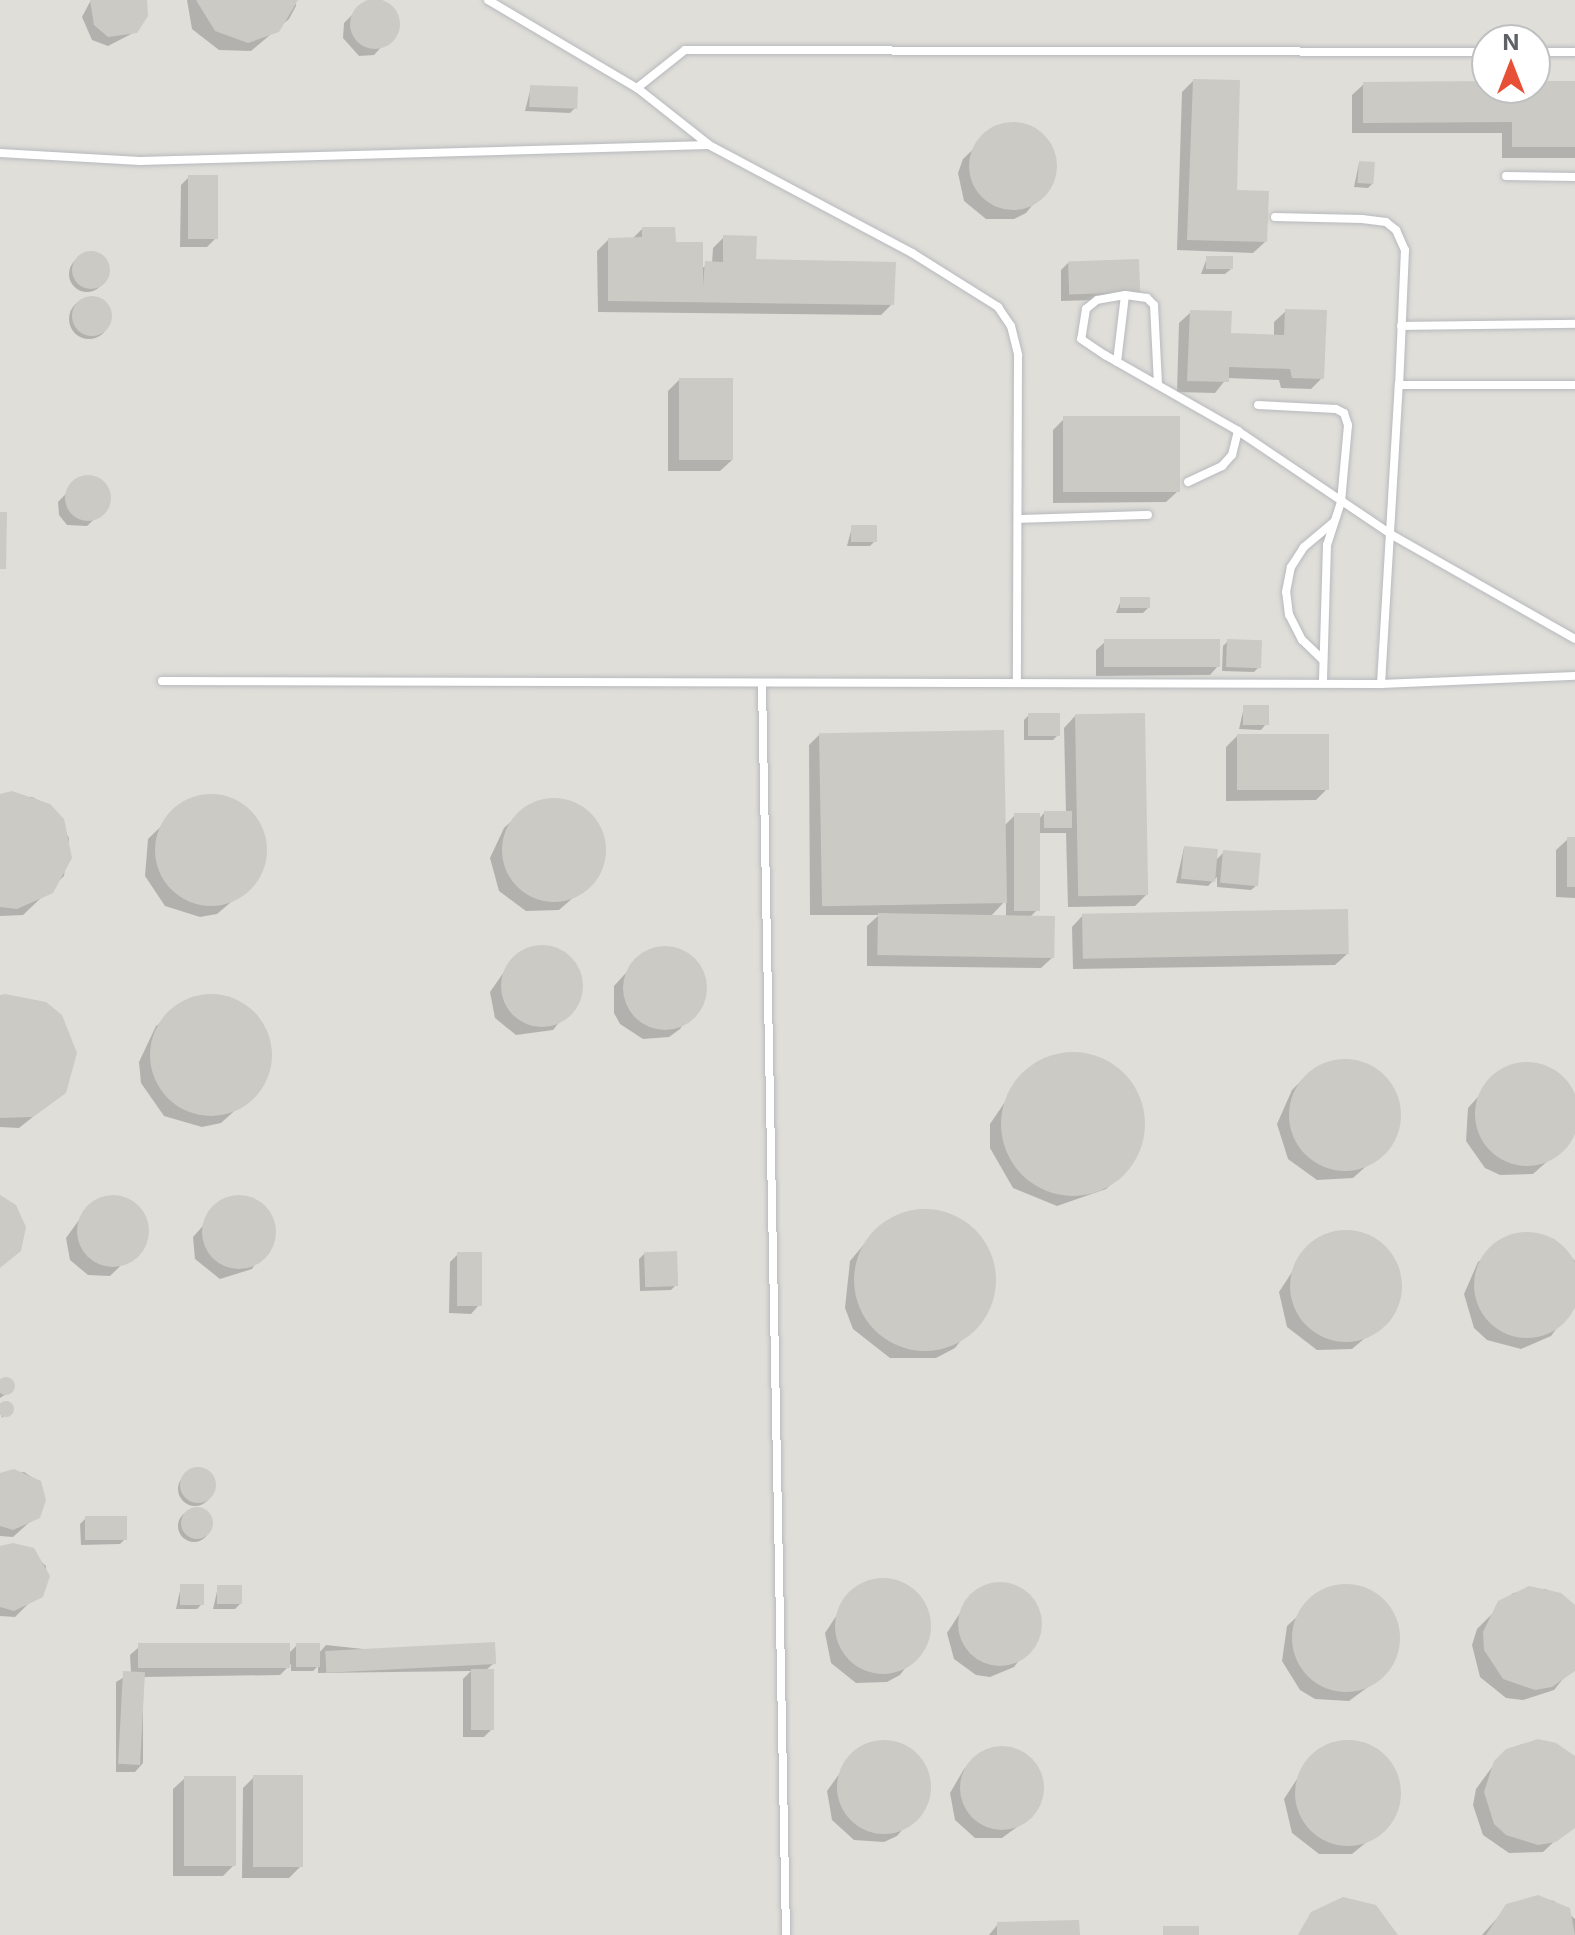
<!DOCTYPE html>
<style>
body{margin:0}
#map{position:relative;width:1575px;height:1935px;overflow:hidden;background:#f0efe7;font-family:Inter,sans-serif}
div>[style]{position:absolute}
.industrial>*{inset:0;background:#dfded9}
.shadow>*{inset:0;background:#0003}
.round{border-radius:50%}
.building>*{inset:0;background:#cccac4;transform-origin:0 0}
.roads{filter:drop-shadow(0 0 2px #b7b9bd) drop-shadow(0 0 2px #b7b9bd)}
.lane>*{height:8px;margin:-4px;padding:0 4px;transform-origin:4px;border-radius:4px;background:#fff}
span{translate:-50% -50%;white-space:nowrap;text-align:center;line-height:1.15;-webkit-text-stroke:6px #fff;paint-order:stroke}
.north{position:absolute;left:1471px;top:24px;width:80px;height:80px;box-sizing:border-box;background:#fff;border:2px solid #bfc0c2;border-radius:50%;rotate:0deg;font-size:22px;font-weight:700;line-height:32px;text-align:center;color:#5e6267}
.north::after{content:'';display:block;margin:auto;width:28px;height:36px;background:#e74f36;clip-path:polygon(50% 0,100% 100%,50% 72%,0 100%)}
</style>
<div id="map">
<div class="industrial">
<div style="clip-path:polygon(evenodd,0 0,1575px 0,1575px 1935px,0 1935px,0 0,1487px 40px,1535px 40px,1535px 88px,1487px 88px,1487px 40px)"></div>
</div>
<div class="shadow">
<div style="clip-path:polygon(91px 0,144px 0,135px 32px,108px 46px,92px 40px,82px 17px)"></div>
<div style="clip-path:polygon(187px 0,295px 0,296px 6px,289px 19px,251px 51px,219px 50px,192px 29px)"></div>
<div style="clip-path:polygon(381px 0,397px 15px,398px 29px,374px 55px,359px 56px,343px 38px,344px 23px,365px 2px)"></div>
<div style="clip-path:polygon(1193px 81px,1235px 191px,1265px 242px,1253px 253px,1177px 250px,1182px 92px)"></div>
<div style="clip-path:polygon(1487px 83px,1487px 88px,1535px 88px,1535px 83px,1575px 83px,1575px 158px,1502px 158px,1502px 133px,1352px 133px,1352px 95px,1364px 84px)"></div>
<div style="clip-path:polygon(531px 87px,575px 108px,570px 113px,525px 111px)"></div>
<div style="clip-path:polygon(1025px 125px,1037px 131px,1053px 152px,1054px 179px,1026px 213px,1014px 219px,986px 219px,964px 201px,958px 173px,963px 159px,996px 127px)"></div>
<div style="clip-path:polygon(1359px 163px,1373px 183px,1368px 188px,1354px 187px)"></div>
<div style="clip-path:polygon(189px 177px,215px 239px,207px 247px,180px 247px,181px 185px)"></div>
<div style="clip-path:polygon(642px 229px,701px 268px,712px 264px,713px 248px,724px 237px,754px 261px,892px 304px,881px 315px,598px 312px,597px 251px,608px 240px,632px 239px)"></div>
<div class="round" style="left:69px;top:256px;width:36px;height:36px"></div>
<div style="clip-path:polygon(1207px 258px,1231px 269px,1225px 274px,1201px 274px)"></div>
<div style="clip-path:polygon(1069px 262px,1137px 291px,1129px 299px,1061px 301px,1061px 270px)"></div>
<div class="round" style="left:69px;top:299px;width:40px;height:40px"></div>
<div style="clip-path:polygon(1286px 311px,1322px 378px,1311px 389px,1281px 388px,1279px 380px,1227px 378px,1215px 393px,1177px 392px,1179px 323px,1191px 312px,1229px 335px,1274px 336px,1274px 322px)"></div>
<div style="clip-path:polygon(679px 380px,732px 460px,720px 471px,668px 471px,668px 391px)"></div>
<div style="clip-path:polygon(1064px 419px,1178px 491px,1166px 502px,1053px 503px,1053px 430px)"></div>
<div style="clip-path:polygon(81px 478px,95px 478px,106px 486px,107px 507px,87px 526px,67px 525px,59px 515px,58px 502px)"></div>
<div style="clip-path:polygon(852px 527px,875px 541px,870px 546px,847px 546px)"></div>
<div style="clip-path:polygon(1121px 600px,1148px 608px,1143px 613px,1116px 613px)"></div>
<div style="clip-path:polygon(1228px 641px,1259px 667px,1254px 672px,1222px 671px,1223px 646px)"></div>
<div style="clip-path:polygon(1105px 642px,1218px 666px,1210px 675px,1096px 676px,1096px 650px)"></div>
<div style="clip-path:polygon(1244px 707px,1266px 724px,1261px 730px,1239px 729px)"></div>
<div style="clip-path:polygon(1029px 715px,1058px 735px,1053px 740px,1024px 740px,1024px 720px)"></div>
<div style="clip-path:polygon(evenodd,1075px 716px,1146px 895px,1135px 906px,1068px 907px,1066px 833px,1038px 833px,1037px 910px,1030px 917px,1053px 957px,1041px 968px,867px 966px,867px 926px,879px 915px,810px 915px,809px 745px,820px 734px,1004px 826px,1015px 815px,1038px 820px,1044px 813px,1066px 813px,1064px 728px,1075px 716px,1006px 900px,1006px 917px,990px 917px,1006px 900px)"></div>
<div style="clip-path:polygon(1237px 736px,1327px 789px,1316px 800px,1226px 801px,1226px 747px)"></div>
<div style="clip-path:polygon(204px 795px,239px 803px,252px 814px,266px 846px,257px 880px,217px 914px,200px 917px,165px 906px,145px 876px,148px 839px,187px 801px)"></div>
<div style="clip-path:polygon(0 797px,32px 797px,49px 806px,69px 838px,64px 876px,23px 915px,0 916px)"></div>
<div style="clip-path:polygon(563px 800px,592px 816px,605px 846px,604px 862px,597px 877px,559px 910px,526px 911px,499px 891px,490px 858px,504px 828px,517px 816px,530px 805px)"></div>
<div style="clip-path:polygon(1568px 839px,1575px 839px,1575px 898px,1556px 897px,1556px 850px)"></div>
<div style="clip-path:polygon(1184px 848px,1215px 861px,1224px 852px,1257px 885px,1251px 890px,1217px 887px,1217px 877px,1208px 886px,1176px 883px)"></div>
<div style="clip-path:polygon(1083px 915px,1347px 954px,1335px 965px,1073px 969px,1072px 927px)"></div>
<div style="clip-path:polygon(553px 948px,579px 973px,579px 997px,553px 1030px,516px 1035px,495px 1018px,490px 992px,515px 956px,527px 949px)"></div>
<div style="clip-path:polygon(670px 948px,682px 951px,700px 970px,704px 995px,680px 1029px,669px 1037px,643px 1039px,620px 1024px,614px 1013px,614px 986px,644px 953px)"></div>
<div style="clip-path:polygon(205px 996px,241px 1004px,266px 1032px,271px 1050px,262px 1086px,221px 1123px,202px 1127px,164px 1116px,141px 1083px,139px 1062px,156px 1026px)"></div>
<div style="clip-path:polygon(0 998px,64px 1092px,19px 1128px,0 1127px)"></div>
<div style="clip-path:polygon(1069px 1053px,1112px 1065px,1140px 1101px,1143px 1123px,1129px 1166px,1106px 1189px,1057px 1206px,1013px 1188px,990px 1148px,990px 1124px,1026px 1071px)"></div>
<div style="clip-path:polygon(1355px 1062px,1386px 1078px,1395px 1093px,1399px 1127px,1392px 1143px,1353px 1178px,1317px 1180px,1288px 1159px,1277px 1124px,1292px 1090px,1304px 1078px,1319px 1067px)"></div>
<div style="clip-path:polygon(1518px 1065px,1550px 1070px,1573px 1093px,1575px 1130px,1571px 1140px,1533px 1174px,1500px 1175px,1485px 1168px,1466px 1141px,1468px 1108px,1502px 1070px)"></div>
<div style="clip-path:polygon(122px 1198px,145px 1219px,146px 1241px,110px 1276px,88px 1275px,70px 1260px,66px 1238px,89px 1206px)"></div>
<div style="clip-path:polygon(249px 1199px,268px 1213px,274px 1235px,252px 1269px,220px 1279px,195px 1259px,193px 1237px,226px 1200px)"></div>
<div style="clip-path:polygon(942px 1212px,979px 1236px,995px 1277px,993px 1299px,955px 1348px,936px 1358px,890px 1358px,853px 1329px,845px 1308px,850px 1261px,876px 1230px,896px 1217px)"></div>
<div style="clip-path:polygon(1521px 1233px,1554px 1239px,1575px 1261px,1575px 1304px,1551px 1336px,1521px 1349px,1487px 1340px,1474px 1328px,1464px 1294px,1478px 1262px)"></div>
<div style="clip-path:polygon(1360px 1234px,1388px 1252px,1400px 1284px,1398px 1300px,1391px 1316px,1352px 1349px,1317px 1350px,1287px 1327px,1279px 1292px,1309px 1246px,1324px 1236px)"></div>
<div style="clip-path:polygon(458px 1254px,479px 1305px,471px 1314px,449px 1313px,450px 1262px)"></div>
<div style="clip-path:polygon(644px 1254px,676px 1285px,671px 1290px,640px 1291px,639px 1259px)"></div>
<div style="clip-path:polygon(7px 1379px,11px 1391px,0 1398px,0 1382px)"></div>
<div style="clip-path:polygon(2px 1404px,10px 1408px,2px 1418px,0 1407px)"></div>
<div style="clip-path:polygon(24px 1472px,39px 1482px,34px 1518px,13px 1537px,0 1536px,0 1477px)"></div>
<div class="round" style="left:178px;top:1472px;width:34px;height:34px"></div>
<div class="round" style="left:178px;top:1510px;width:32px;height:32px"></div>
<div style="clip-path:polygon(86px 1518px,125px 1539px,120px 1544px,81px 1545px,80px 1524px)"></div>
<div style="clip-path:polygon(24px 1546px,46px 1566px,46px 1586px,15px 1617px,0 1616px,0 1551px)"></div>
<div style="clip-path:polygon(895px 1582px,920px 1597px,930px 1624px,928px 1638px,900px 1675px,887px 1682px,856px 1683px,831px 1663px,825px 1633px,852px 1592px,865px 1584px)"></div>
<div style="clip-path:polygon(1008px 1584px,1031px 1597px,1041px 1620px,1040px 1633px,1014px 1667px,990px 1677px,976px 1675px,954px 1659px,947px 1633px,971px 1596px,982px 1588px)"></div>
<div style="clip-path:polygon(181px 1586px,202px 1604px,197px 1609px,176px 1609px)"></div>
<div style="clip-path:polygon(218px 1587px,240px 1604px,235px 1609px,213px 1609px)"></div>
<div style="clip-path:polygon(1360px 1588px,1387px 1607px,1398px 1638px,1396px 1654px,1376px 1681px,1349px 1701px,1315px 1699px,1300px 1690px,1282px 1661px,1287px 1626px,1326px 1590px)"></div>
<div style="clip-path:polygon(1545px 1589px,1560px 1594px,1575px 1611px,1575px 1664px,1554px 1690px,1523px 1700px,1506px 1698px,1480px 1677px,1472px 1645px,1477px 1629px,1513px 1593px)"></div>
<div style="clip-path:polygon(297px 1645px,318px 1654px,326px 1645px,494px 1663px,485px 1671px,492px 1729px,484px 1737px,463px 1737px,463px 1679px,471px 1671px,318px 1673px,318px 1666px,313px 1671px,291px 1671px,291px 1664px,280px 1675px,143px 1677px,143px 1763px,135px 1772px,116px 1772px,116px 1682px,131px 1673px,130px 1655px,139px 1647px,288px 1654px)"></div>
<div style="clip-path:polygon(1360px 1743px,1375px 1749px,1396px 1774px,1398px 1807px,1391px 1822px,1352px 1854px,1319px 1854px,1292px 1833px,1284px 1799px,1312px 1756px,1326px 1747px)"></div>
<div style="clip-path:polygon(897px 1744px,921px 1760px,929px 1787px,927px 1801px,897px 1836px,884px 1842px,854px 1840px,832px 1820px,827px 1791px,855px 1752px,868px 1745px)"></div>
<div style="clip-path:polygon(1522px 1744px,1555px 1745px,1575px 1762px,1575px 1822px,1543px 1852px,1509px 1853px,1483px 1835px,1473px 1805px,1476px 1789px,1495px 1763px)"></div>
<div style="clip-path:polygon(989px 1750px,1015px 1750px,1035px 1764px,1043px 1788px,1025px 1821px,1002px 1838px,975px 1838px,955px 1820px,950px 1793px,964px 1769px)"></div>
<div style="clip-path:polygon(254px 1777px,300px 1867px,289px 1878px,242px 1878px,243px 1788px)"></div>
<div style="clip-path:polygon(185px 1778px,234px 1865px,223px 1876px,173px 1876px,173px 1789px)"></div>
<div style="clip-path:polygon(1538px 1897px,1554px 1901px,1575px 1919px,1575px 1935px,1482px 1935px,1508px 1906px)"></div>
<div style="clip-path:polygon(998px 1924px,1078px 1935px,989px 1935px)"></div>
</div>
<div class="building">
<div class="round" style="left:350px;top:-1px;width:50px;height:50px"></div>
<div style="clip-path:polygon(90px 0,147px 0,148px 16px,137px 33px,108px 37px,94px 25px)"></div>
<div style="clip-path:polygon(196px 0,298px 0,279px 32px,248px 43px,215px 31px)"></div>
<div style="clip-path:polygon(1193px 79px,1240px 80px,1237px 190px,1269px 191px,1267px 242px,1187px 240px)"></div>
<div style="clip-path:polygon(1487px 81px,1487px 88px,1535px 88px,1535px 81px,1575px 81px,1575px 147px,1512px 147px,1512px 122px,1363px 123px,1363px 82px)"></div>
<div style="left:530px;top:85px;width:48px;height:22px;rotate:2deg"></div>
<div class="round" style="left:969px;top:122px;width:88px;height:88px"></div>
<div style="left:1359px;top:161px;width:16px;height:22px;rotate:4deg"></div>
<div style="left:188px;top:175px;width:30px;height:64px"></div>
<div style="clip-path:polygon(642px 227px,675px 227px,676px 242px,703px 242px,703px 286px,705px 261px,723px 262px,723px 235px,757px 236px,756px 259px,896px 262px,894px 305px,608px 301px,608px 238px,642px 237px)"></div>
<div class="round" style="left:72px;top:251px;width:38px;height:38px"></div>
<div style="left:1206px;top:256px;width:27px;height:13px"></div>
<div style="left:1139px;top:259px;width:33px;height:71px;rotate:88deg"></div>
<div class="round" style="left:72px;top:296px;width:40px;height:40px"></div>
<div style="clip-path:polygon(1285px 309px,1327px 310px,1324px 379px,1292px 378px,1290px 369px,1229px 367px,1229px 382px,1187px 381px,1190px 310px,1232px 311px,1231px 333px,1284px 335px)"></div>
<div style="left:679px;top:378px;width:54px;height:82px"></div>
<div style="left:1180px;top:416px;width:76px;height:117px;rotate:90deg"></div>
<div class="round" style="left:65px;top:475px;width:46px;height:46px"></div>
<div style="clip-path:polygon(0 512px,7px 512px,6px 569px,0 569px)"></div>
<div style="left:851px;top:525px;width:26px;height:17px"></div>
<div style="left:1150px;top:597px;width:11px;height:30px;rotate:90deg"></div>
<div style="left:1220px;top:639px;width:28px;height:116px;rotate:90deg"></div>
<div style="left:1227px;top:639px;width:35px;height:28px;rotate:2deg"></div>
<div style="left:1243px;top:705px;width:26px;height:20px"></div>
<div style="left:1028px;top:713px;width:32px;height:23px"></div>
<div style="left:1145px;top:713px;width:182px;height:70px;rotate:89deg"></div>
<div style="left:1004px;top:730px;width:173px;height:185px;rotate:89deg"></div>
<div style="left:1237px;top:734px;width:92px;height:56px"></div>
<div style="clip-path:polygon(12px 791px,50px 804px,64px 819px,72px 858px,53px 893px,17px 909px,0 907px,0 794px)"></div>
<div class="round" style="left:155px;top:794px;width:112px;height:112px"></div>
<div class="round" style="left:502px;top:798px;width:104px;height:104px"></div>
<div style="left:1044px;top:811px;width:28px;height:17px"></div>
<div style="left:1014px;top:813px;width:26px;height:98px"></div>
<div style="left:1567px;top:837px;width:8px;height:50px"></div>
<div style="left:1184px;top:846px;width:34px;height:33px;rotate:5deg"></div>
<div style="left:1223px;top:850px;width:38px;height:33px;rotate:5deg"></div>
<div style="left:1348px;top:909px;width:45px;height:266px;rotate:89deg"></div>
<div style="left:878px;top:913px;width:177px;height:42px;rotate:1deg"></div>
<div class="round" style="left:501px;top:945px;width:82px;height:82px"></div>
<div class="round" style="left:623px;top:946px;width:84px;height:84px"></div>
<div style="clip-path:polygon(5px 994px,46px 1002px,62px 1015px,77px 1053px,66px 1093px,33px 1117px,0 1118px,0 995px)"></div>
<div class="round" style="left:150px;top:994px;width:122px;height:122px"></div>
<div class="round" style="left:1001px;top:1052px;width:144px;height:144px"></div>
<div class="round" style="left:1289px;top:1059px;width:112px;height:112px"></div>
<div class="round" style="left:1475px;top:1062px;width:104px;height:104px"></div>
<div class="round" style="left:77px;top:1195px;width:72px;height:72px"></div>
<div style="clip-path:polygon(0 1195px,16px 1205px,26px 1227px,21px 1251px,0 1268px)"></div>
<div class="round" style="left:202px;top:1195px;width:74px;height:74px"></div>
<div class="round" style="left:854px;top:1209px;width:142px;height:142px"></div>
<div class="round" style="left:1290px;top:1230px;width:112px;height:112px"></div>
<div class="round" style="left:1474px;top:1232px;width:106px;height:106px"></div>
<div style="left:677px;top:1251px;width:35px;height:33px;rotate:88deg"></div>
<div style="left:457px;top:1252px;width:25px;height:54px"></div>
<div class="round" style="left:-3px;top:1377px;width:18px;height:18px"></div>
<div class="round" style="left:-2px;top:1401px;width:16px;height:16px"></div>
<div class="round" style="left:180px;top:1467px;width:36px;height:36px"></div>
<div style="clip-path:polygon(14px 1469px,41px 1481px,46px 1500px,40px 1518px,13px 1530px,0 1526px,0 1473px)"></div>
<div class="round" style="left:181px;top:1507px;width:32px;height:32px"></div>
<div style="left:85px;top:1516px;width:42px;height:24px"></div>
<div style="clip-path:polygon(13px 1543px,34px 1548px,50px 1576px,43px 1597px,14px 1611px,0 1607px,0 1546px)"></div>
<div class="round" style="left:835px;top:1578px;width:96px;height:96px"></div>
<div class="round" style="left:958px;top:1582px;width:84px;height:84px"></div>
<div style="left:180px;top:1584px;width:24px;height:21px"></div>
<div class="round" style="left:1292px;top:1584px;width:108px;height:108px"></div>
<div style="left:217px;top:1585px;width:25px;height:19px"></div>
<div style="clip-path:polygon(1529px 1586px,1561px 1593px,1575px 1605px,1575px 1671px,1552px 1687px,1535px 1690px,1503px 1679px,1484px 1650px,1483px 1632px,1498px 1601px)"></div>
<div style="left:495px;top:1642px;width:22px;height:170px;rotate:87deg"></div>
<div style="left:290px;top:1643px;width:25px;height:152px;rotate:90deg"></div>
<div style="left:296px;top:1643px;width:24px;height:24px"></div>
<div style="left:471px;top:1669px;width:23px;height:61px"></div>
<div style="left:123px;top:1671px;width:22px;height:93px;rotate:3deg"></div>
<div style="clip-path:polygon(1538px 1739px,1556px 1743px,1575px 1756px,1575px 1828px,1556px 1842px,1538px 1845px,1506px 1835px,1494px 1824px,1484px 1792px,1494px 1761px,1506px 1749px)"></div>
<div class="round" style="left:1295px;top:1740px;width:106px;height:106px"></div>
<div class="round" style="left:837px;top:1740px;width:94px;height:94px"></div>
<div class="round" style="left:960px;top:1746px;width:84px;height:84px"></div>
<div style="left:253px;top:1775px;width:50px;height:92px"></div>
<div style="left:184px;top:1776px;width:52px;height:90px"></div>
<div style="clip-path:polygon(1538px 1895px,1570px 1908px,1575px 1935px,1486px 1935px,1506px 1904px)"></div>
<div style="clip-path:polygon(1343px 1897px,1376px 1905px,1398px 1935px,1298px 1935px,1311px 1912px)"></div>
<div style="clip-path:polygon(1079px 1920px,1080px 1935px,997px 1935px,997px 1922px)"></div>
<div style="left:1163px;top:1926px;width:36px;height:9px"></div>
</div>
<div class="roads">
<div class="lane">
<div style="left:488px;top:0;width:173px;rotate:30.6deg"></div>
<div style="left:1535px;top:52px;width:40px"></div>
<div style="left:708px;top:144px;width:90px;rotate:-141.7deg"></div>
<div style="left:637px;top:88px;width:61px;rotate:-38.4deg"></div>
<div style="left:685px;top:50px;width:802px;rotate:0.14deg"></div>
<div style="left:0;top:153px;width:140px;rotate:3.3deg"></div>
<div style="left:140px;top:161px;width:569px;rotate:-1.61deg"></div>
<div style="left:709px;top:145px;width:230px;rotate:28deg"></div>
<div style="left:912px;top:253px;width:102px;rotate:32.1deg"></div>
<div style="left:998px;top:307px;width:23px;rotate:56deg"></div>
<div style="left:1011px;top:326px;width:30px;rotate:76deg"></div>
<div style="left:1018px;top:355px;width:324px;rotate:90.2deg"></div>
<div style="left:1506px;top:176px;width:69px;rotate:0.8deg"></div>
<div style="left:1275px;top:217px;width:87px;rotate:1.3deg"></div>
<div style="left:1362px;top:219px;width:24px;rotate:7deg"></div>
<div style="left:1386px;top:222px;width:13px;rotate:39deg"></div>
<div style="left:1396px;top:230px;width:22px;rotate:66deg"></div>
<div style="left:1405px;top:250px;width:135px;rotate:92.5deg"></div>
<div style="left:1401px;top:326px;width:174px;rotate:-0.7deg"></div>
<div style="left:1117px;top:362px;width:67px;rotate:-83.2deg"></div>
<div style="left:1158px;top:384px;width:79px;rotate:-92.9deg"></div>
<div style="left:1154px;top:305px;width:10px;rotate:-135deg"></div>
<div style="left:1147px;top:298px;width:22px;rotate:-172deg"></div>
<div style="left:1125px;top:295px;width:28px;rotate:170deg"></div>
<div style="left:1097px;top:300px;width:14px;rotate:141deg"></div>
<div style="left:1086px;top:309px;width:30px;rotate:99deg"></div>
<div style="left:1081px;top:339px;width:29px;rotate:34deg"></div>
<div style="left:1105px;top:355px;width:153px;rotate:29.7deg"></div>
<div style="left:1238px;top:431px;width:186px;rotate:34deg"></div>
<div style="left:1392px;top:535px;width:210px;rotate:29.6deg"></div>
<div style="left:1258px;top:405px;width:78px;rotate:2.9deg"></div>
<div style="left:1336px;top:409px;width:9px;rotate:27deg"></div>
<div style="left:1344px;top:413px;width:13px;rotate:72deg"></div>
<div style="left:1348px;top:425px;width:77px;rotate:95.2deg"></div>
<div style="left:1341px;top:502px;width:45px;rotate:108deg"></div>
<div style="left:1327px;top:545px;width:138px;rotate:91.7deg"></div>
<div style="left:1188px;top:482px;width:38px;rotate:-25deg"></div>
<div style="left:1222px;top:466px;width:15px;rotate:-48deg"></div>
<div style="left:1232px;top:455px;width:25px;rotate:-76deg"></div>
<div style="left:1018px;top:519px;width:130px;rotate:-1.8deg"></div>
<div style="left:1323px;top:660px;width:29px;rotate:-136deg"></div>
<div style="left:1302px;top:640px;width:28px;rotate:-117deg"></div>
<div style="left:1289px;top:615px;width:23px;rotate:-97deg"></div>
<div style="left:1286px;top:592px;width:25px;rotate:-79deg"></div>
<div style="left:1291px;top:567px;width:24px;rotate:-57deg"></div>
<div style="left:1304px;top:547px;width:38px;rotate:-40deg"></div>
<div style="left:162px;top:681px;width:1219px;rotate:0.14deg"></div>
<div style="left:1381px;top:684px;width:194px;rotate:-2.4deg"></div>
<div style="left:762px;top:684px;width:1251px;rotate:88.9deg"></div>
<div style="left:1381px;top:684px;width:300px;rotate:-86.6deg"></div>
<div style="left:1399px;top:385px;width:176px"></div>
</div>
</div>
<div class="north">N</div>
</div>
